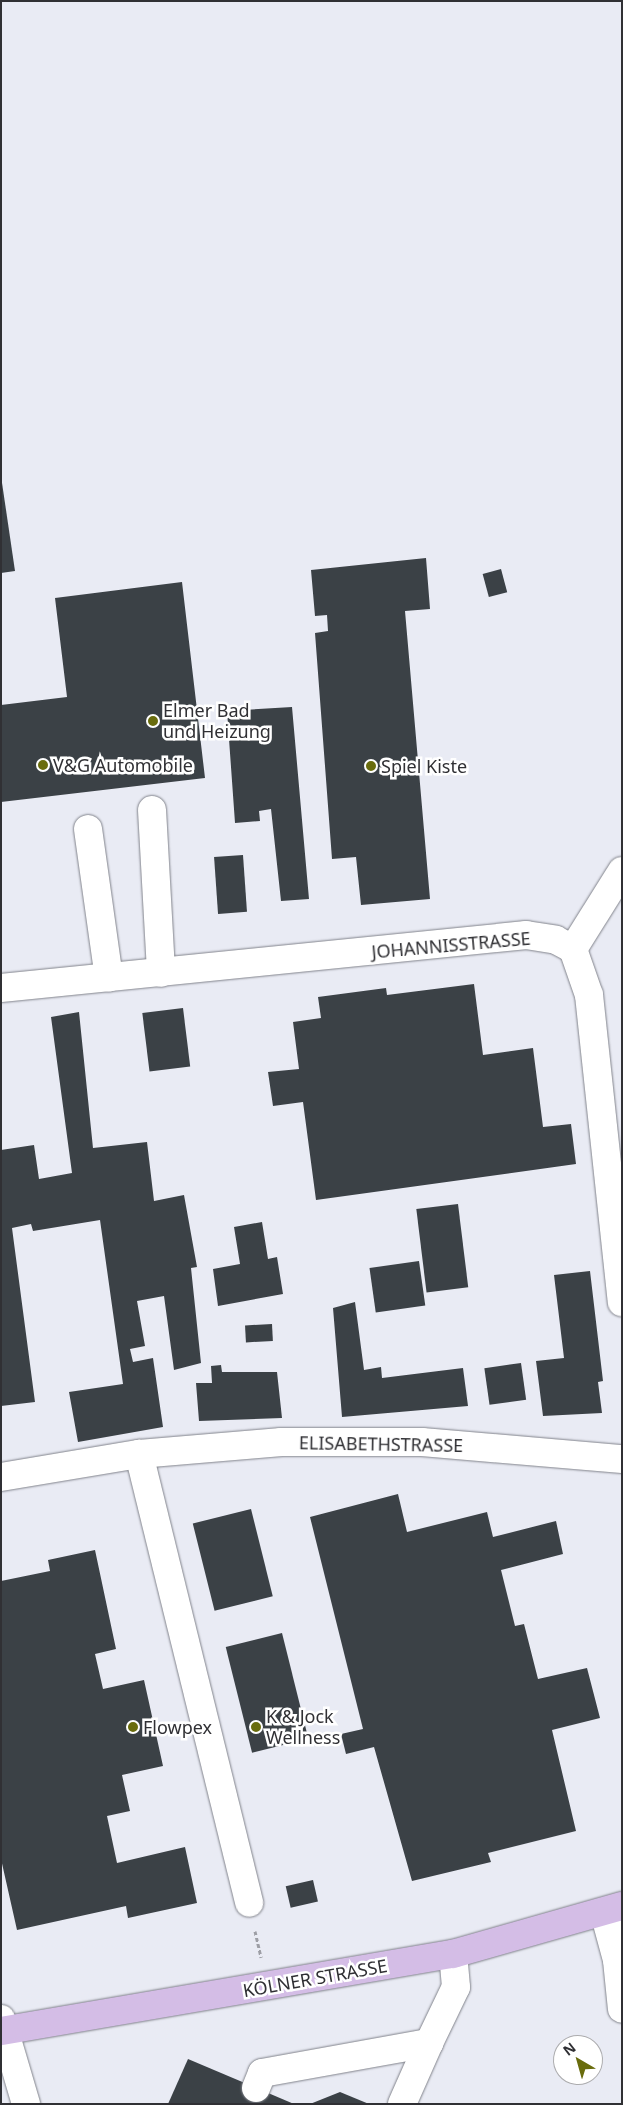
<!DOCTYPE html>
<meta charset="utf-8">
<style>
body{margin:0}
#map{position:relative;width:623px;height:2105px;overflow:hidden;background:#e9ebf4;font-family:"Noto Sans",sans-serif}
div>[style]{position:absolute}
.building>*{inset:0;background:#3b4146;transform-origin:0 0}
.path>*{height:3px;margin-top:-1.5px;transform-origin:0;background:repeating-linear-gradient(90deg,#9d9ea5 0 4px,transparent 0 6.5px)}
.roads{filter:drop-shadow(0 0 1px #81838b) drop-shadow(0 0 1px #81838b)}
.minor>*{height:28px;margin:-14px;padding:0 14px;transform-origin:14px;border-radius:14px;background:#fff}
.major>*{height:28px;margin:-14px;padding:0 14px;transform-origin:14px;border-radius:14px;background:#d4bde6}
.dots>*{width:14px;height:14px;translate:-50% -50%;box-sizing:border-box;border:2px solid #fff;border-radius:50%}
span{translate:-50% -50%;white-space:nowrap;text-align:center;line-height:1.15;-webkit-text-stroke:5px #fff;paint-order:stroke}
.poi-label{font-size:18px;color:#303034}
.left{translate:0 -50%;text-align:left}
.street-label{font-size:18px;color:#303034}
.frame{position:absolute;inset:0;border:2px solid #303034;pointer-events:none}
.north{position:absolute;left:553px;top:2035px;width:50px;height:50px;box-sizing:border-box;background:#fff;border:1px solid #acacae;border-radius:50%;rotate:322deg;font-size:14px;font-weight:700;line-height:20px;text-align:center;color:#303034}
.north::after{content:'';display:block;margin:auto;width:18px;height:22px;background:#696c0d;clip-path:polygon(50% 0,100% 100%,50% 72%,0 100%)}
</style>
<div id="map">
<div class="building">
<div style="clip-path:polygon(1px 476px,15px 571px,1px 573px)"></div>
<div style="clip-path:polygon(426px 558px,430px 609px,405px 611px,430px 899px,361px 905px,356px 857px,332px 859px,315px 633px,328px 631px,327px 615px,315px 616px,311px 570px)"></div>
<div style="left:501px;top:569px;width:24px;height:19px;rotate:75deg"></div>
<div style="clip-path:polygon(182px 582px,205px 778px,1px 802px,1px 705px,67px 697px,55px 598px)"></div>
<div style="clip-path:polygon(292px 707px,309px 899px,281px 901px,271px 809px,259px 811px,260px 821px,235px 823px,227px 711px)"></div>
<div style="left:243px;top:855px;width:57px;height:29px;rotate:86deg"></div>
<div style="clip-path:polygon(474px 984px,483px 1055px,533px 1048px,543px 1127px,571px 1124px,576px 1164px,316px 1200px,303px 1102px,273px 1106px,268px 1072px,299px 1069px,293px 1022px,321px 1018px,318px 997px,386px 988px,387px 995px)"></div>
<div style="left:183px;top:1008px;width:59px;height:41px;rotate:83deg"></div>
<div style="clip-path:polygon(79px 1012px,93px 1148px,147px 1142px,154px 1201px,184px 1195px,197px 1267px,191px 1268px,201px 1363px,174px 1370px,164px 1296px,137px 1301px,145px 1346px,130px 1349px,133px 1362px,153px 1358px,163px 1427px,78px 1442px,69px 1392px,123px 1384px,100px 1220px,33px 1231px,31px 1224px,12px 1228px,35px 1402px,1px 1406px,1px 1150px,34px 1145px,39px 1179px,72px 1173px,51px 1017px)"></div>
<div style="left:458px;top:1204px;width:84px;height:42px;rotate:83deg"></div>
<div style="clip-path:polygon(262px 1222px,268px 1259px,277px 1257px,283px 1294px,218px 1306px,213px 1269px,240px 1264px,234px 1227px)"></div>
<div style="left:419px;top:1261px;width:45px;height:50px;rotate:82deg"></div>
<div style="clip-path:polygon(590px 1271px,603px 1381px,598px 1382px,602px 1413px,543px 1416px,536px 1361px,564px 1358px,554px 1275px)"></div>
<div style="clip-path:polygon(355px 1302px,364px 1370px,381px 1367px,382px 1378px,463px 1368px,468px 1406px,342px 1417px,333px 1308px)"></div>
<div style="left:272px;top:1324px;width:17px;height:27px;rotate:87deg"></div>
<div style="left:521px;top:1363px;width:37px;height:37px;rotate:82deg"></div>
<div style="clip-path:polygon(221px 1365px,222px 1372px,277px 1372px,282px 1418px,199px 1421px,196px 1383px,212px 1383px,211px 1366px)"></div>
<div style="clip-path:polygon(398px 1494px,407px 1532px,487px 1512px,493px 1537px,556px 1521px,563px 1554px,501px 1570px,515px 1626px,524px 1624px,538px 1679px,587px 1668px,600px 1718px,552px 1730px,576px 1831px,488px 1853px,491px 1862px,412px 1881px,374px 1747px,346px 1754px,341px 1734px,363px 1729px,310px 1517px)"></div>
<div style="left:251px;top:1509px;width:90px;height:60px;rotate:76deg"></div>
<div style="clip-path:polygon(95px 1550px,116px 1649px,95px 1654px,103px 1689px,144px 1680px,163px 1766px,122px 1775px,130px 1811px,107px 1816px,117px 1863px,185px 1847px,197px 1903px,128px 1918px,126px 1906px,17px 1930px,1px 1859px,1px 1581px,50px 1571px,48px 1560px)"></div>
<div style="left:282px;top:1633px;width:109px;height:58px;rotate:76deg"></div>
<div style="left:313px;top:1880px;width:22px;height:28px;rotate:77deg"></div>
<div style="clip-path:polygon(188px 2059px,294px 2104px,168px 2104px)"></div>
<div style="clip-path:polygon(340px 2092px,369px 2104px,310px 2104px)"></div>
</div>
<div class="path">
<div style="left:255px;top:1931px;width:27px;rotate:77deg"></div>
</div>
<div class="roads">
<div class="minor">
<div style="left:152px;top:810px;width:163px;rotate:86.8deg"></div>
<div style="left:88px;top:829px;width:150px;rotate:82deg"></div>
<div style="left:573px;top:949px;width:92px;rotate:-57.9deg"></div>
<div style="left:1px;top:988px;width:528px;rotate:-5.76deg"></div>
<div style="left:526px;top:935px;width:30px;rotate:9deg"></div>
<div style="left:556px;top:940px;width:19px;rotate:28deg"></div>
<div style="left:573px;top:949px;width:49px;rotate:70.8deg"></div>
<div style="left:589px;top:995px;width:309px;rotate:83.9deg"></div>
<div style="left:139px;top:1454px;width:462px;rotate:76.2deg"></div>
<div style="left:1px;top:1477px;width:140px;rotate:-9.5deg"></div>
<div style="left:139px;top:1454px;width:143px;rotate:-4.8deg"></div>
<div style="left:281px;top:1442px;width:141px"></div>
<div style="left:422px;top:1442px;width:201px;rotate:4.9deg"></div>
<div style="left:604px;top:1912px;width:50px;rotate:74.8deg"></div>
<div style="left:617px;top:1960px;width:49px;rotate:84.2deg"></div>
<div style="left:1px;top:2019px;width:89px;rotate:73.6deg"></div>
<div style="left:256px;top:2088px;width:16px;rotate:-68deg"></div>
<div style="left:262px;top:2073px;width:170px;rotate:-10.2deg"></div>
<div style="left:429px;top:2043px;width:62px;rotate:-64.3deg"></div>
<div style="left:456px;top:1987px;width:33px;rotate:-95deg"></div>
<div style="left:402px;top:2104px;width:67px;rotate:-66.1deg"></div>
</div>
<div class="major">
<div style="left:1px;top:2031px;width:459px;rotate:-9.7deg"></div>
<div style="left:453px;top:1954px;width:176px;rotate:-15.9deg"></div>
</div>
</div>
<div class="dots">
<div style="left:153px;top:721px;background:#696c0d"></div>
<div style="left:43px;top:765px;background:#696c0d"></div>
<div style="left:371px;top:766px;background:#696c0d"></div>
<div style="left:133px;top:1727px;background:#696c0d"></div>
<div style="left:256px;top:1727px;background:#696c0d"></div>
</div>
<div class="poi-label">
<span class="left" style="left:163px;top:721px">Elmer Bad<br>und Heizung</span>
<span class="left" style="left:53px;top:765px">V&amp;G Automobile</span>
<span class="left" style="left:381px;top:766px">Spiel Kiste</span>
<span class="left" style="left:266px;top:1727px">K &amp; Jock<br>Wellness</span>
<span class="left" style="left:143px;top:1727px">Flowpex</span>
</div>
<div class="street-label">
<span style="left:451px;top:945px;rotate:-5deg">JOHANNISSTRASSE</span>
<span style="left:381px;top:1444px;rotate:1deg">ELISABETHSTRASSE</span>
<span style="left:315px;top:1978px;rotate:-10deg">KÖLNER STRASSE</span>
</div>
<div class="frame"></div>
<div class="north">N</div>
</div>
